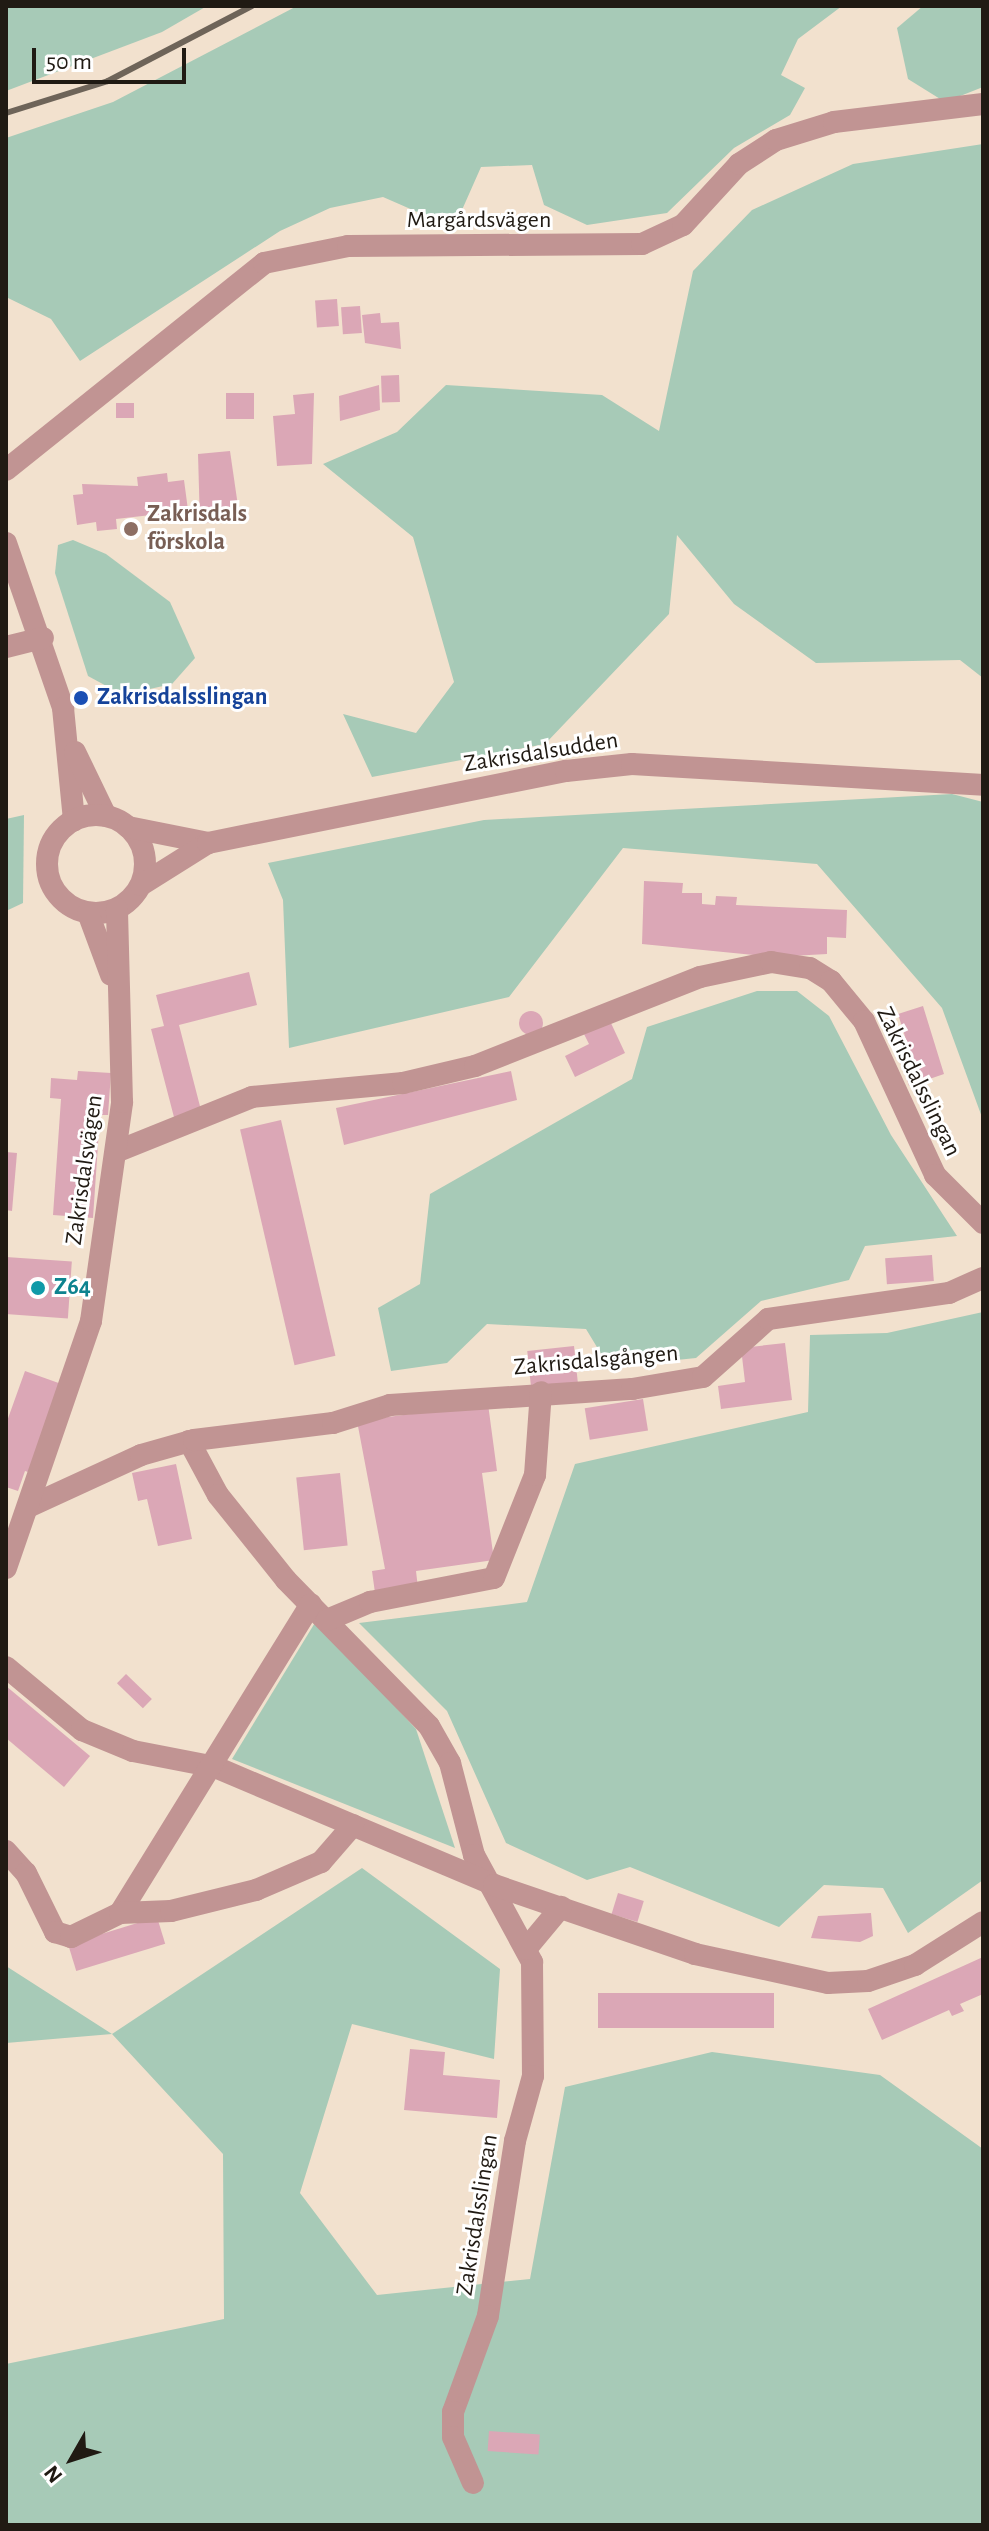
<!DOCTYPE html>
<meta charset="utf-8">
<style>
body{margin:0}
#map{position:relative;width:989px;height:2531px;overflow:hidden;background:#f2e1ce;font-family:"Alegreya Sans",sans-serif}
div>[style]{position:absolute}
.green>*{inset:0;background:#a7cab7}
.building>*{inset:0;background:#dba7b6;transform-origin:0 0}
.round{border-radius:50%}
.minor>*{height:22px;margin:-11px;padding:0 11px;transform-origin:11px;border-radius:11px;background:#c19493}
.minor>.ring{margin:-11px;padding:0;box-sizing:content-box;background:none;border:22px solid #c19493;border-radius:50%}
.rail>*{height:6px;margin:-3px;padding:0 3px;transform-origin:3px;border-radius:3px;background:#6e6459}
.dots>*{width:22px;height:22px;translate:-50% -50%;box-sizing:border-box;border:4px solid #fff;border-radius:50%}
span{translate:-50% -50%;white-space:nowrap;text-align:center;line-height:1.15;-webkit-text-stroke:6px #fff;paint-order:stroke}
.street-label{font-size:24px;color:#201a13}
.education-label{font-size:24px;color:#785e54;font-weight:700}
.left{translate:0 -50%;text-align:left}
.transit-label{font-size:24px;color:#164399;font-weight:700}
.culture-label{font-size:24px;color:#0d838f;font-weight:700}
.frame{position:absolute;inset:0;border:8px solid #201a13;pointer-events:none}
.north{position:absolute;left:32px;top:2419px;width:80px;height:80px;-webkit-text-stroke:6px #fff;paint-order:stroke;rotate:231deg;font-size:22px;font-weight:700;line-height:32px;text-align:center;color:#201a13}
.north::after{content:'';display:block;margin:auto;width:28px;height:36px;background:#201a13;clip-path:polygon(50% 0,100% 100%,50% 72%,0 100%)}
.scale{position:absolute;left:32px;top:48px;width:154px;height:36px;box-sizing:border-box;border:4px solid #201a13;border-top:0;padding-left:10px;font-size:24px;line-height:28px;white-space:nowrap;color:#201a13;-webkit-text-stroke:6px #fff;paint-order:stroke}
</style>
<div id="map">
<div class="green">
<div style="clip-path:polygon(6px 6px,207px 6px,162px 32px,6px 91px)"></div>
<div style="clip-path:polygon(297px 6px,842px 6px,798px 39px,781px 75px,805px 88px,790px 115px,734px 148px,667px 213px,587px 225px,544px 205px,532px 165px,481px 167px,454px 228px,383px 197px,330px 208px,280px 231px,80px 361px,51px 319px,6px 297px,6px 138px,113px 102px)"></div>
<div style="clip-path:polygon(923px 6px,983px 6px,983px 87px,945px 102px,908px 79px,897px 28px)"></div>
<div style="clip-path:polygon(983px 144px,983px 678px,960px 660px,816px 663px,734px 604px,677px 535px,669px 614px,545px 744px,372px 777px,343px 714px,416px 733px,454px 682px,413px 537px,323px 464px,397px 432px,446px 385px,602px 395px,659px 431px,693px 271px,752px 210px,853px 164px)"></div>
<div style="clip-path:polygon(73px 540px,106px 554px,170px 602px,195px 658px,172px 684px,123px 695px,88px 676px,55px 573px,58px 545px)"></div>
<div style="clip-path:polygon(952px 794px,983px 802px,983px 1120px,942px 1008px,817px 864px,623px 848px,509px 997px,289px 1048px,283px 900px,268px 863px,484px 820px)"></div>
<div style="clip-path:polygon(24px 815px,23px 903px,6px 911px,6px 819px)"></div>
<div style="clip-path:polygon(757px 991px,797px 991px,829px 1016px,891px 1135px,957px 1236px,865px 1246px,849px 1280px,761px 1301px,696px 1358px,609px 1367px,586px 1329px,487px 1324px,447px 1363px,391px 1371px,378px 1308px,420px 1284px,430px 1194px,632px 1079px,647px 1027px)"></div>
<div style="clip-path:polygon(983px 1312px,983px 1880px,908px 1933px,883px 1888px,824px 1885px,779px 1927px,630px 1867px,587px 1880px,506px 1843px,447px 1711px,359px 1623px,527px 1602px,575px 1464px,808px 1412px,810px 1335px,887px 1333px)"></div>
<div style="clip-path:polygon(316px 1621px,416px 1729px,455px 1848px,232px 1759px)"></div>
<div style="clip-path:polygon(362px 1868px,500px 1969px,494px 2059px,352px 2024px,300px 2193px,377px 2295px,530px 2279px,565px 2087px,712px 2052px,880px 2075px,983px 2149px,983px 2525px,6px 2525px,6px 2364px,224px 2319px,223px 2154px,112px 2034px,6px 2043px,6px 1966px,112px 2034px)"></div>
</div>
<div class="building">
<div style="left:337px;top:299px;width:27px;height:22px;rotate:86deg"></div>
<div style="left:360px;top:306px;width:27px;height:19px;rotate:86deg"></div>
<div style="clip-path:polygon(380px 313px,381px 323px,399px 322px,401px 349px,365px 343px,362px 315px)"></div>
<div style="left:399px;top:375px;width:27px;height:18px;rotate:88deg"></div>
<div style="clip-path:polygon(379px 385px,380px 410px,340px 421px,339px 396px)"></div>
<div style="left:226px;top:393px;width:28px;height:26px"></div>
<div style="clip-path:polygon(314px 393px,312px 464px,277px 466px,273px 416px,295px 414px,293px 395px)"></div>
<div style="left:134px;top:403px;width:15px;height:18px;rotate:90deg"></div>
<div style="clip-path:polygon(230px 451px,240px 520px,200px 523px,198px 454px)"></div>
<div style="clip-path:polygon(167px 473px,168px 482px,184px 480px,188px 510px,172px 512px,173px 521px,153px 523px,151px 515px,116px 519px,117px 529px,97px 531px,96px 522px,77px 525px,73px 495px,83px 494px,82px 484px,138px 486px,137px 477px)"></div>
<div style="clip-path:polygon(644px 881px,683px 883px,682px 893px,702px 893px,702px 904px,715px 905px,716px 896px,737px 897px,736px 905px,847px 910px,846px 938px,827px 937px,827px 954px,773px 957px,642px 944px)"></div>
<div style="clip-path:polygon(249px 972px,257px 1005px,179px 1025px,202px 1114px,175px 1121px,151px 1029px,164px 1026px,156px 995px)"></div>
<div style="clip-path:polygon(923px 1006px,944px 1074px,909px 1086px,898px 1050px,908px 1046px,898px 1014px)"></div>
<div class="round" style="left:519px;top:1011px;width:24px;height:24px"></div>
<div style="clip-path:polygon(610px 1021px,625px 1053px,575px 1077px,565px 1056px,589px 1044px,584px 1034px)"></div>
<div style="clip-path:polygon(78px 1071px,111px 1073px,108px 1115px,100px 1115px,93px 1218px,53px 1215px,61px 1099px,50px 1098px,51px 1078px,77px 1080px)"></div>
<div style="clip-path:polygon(511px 1071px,517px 1100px,344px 1145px,336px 1108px)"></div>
<div style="left:281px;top:1120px;width:242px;height:42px;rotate:77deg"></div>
<div style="clip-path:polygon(6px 1152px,17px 1153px,12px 1211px,6px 1210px)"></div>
<div style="left:932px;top:1255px;width:26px;height:47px;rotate:86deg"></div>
<div style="left:6px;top:1257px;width:66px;height:57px;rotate:4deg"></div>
<div style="clip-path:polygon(785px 1343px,792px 1400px,721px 1409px,718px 1386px,745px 1382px,741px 1348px)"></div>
<div style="left:574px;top:1346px;width:37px;height:47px;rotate:84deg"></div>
<div style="clip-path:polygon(25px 1371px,67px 1386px,34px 1474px,25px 1471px,18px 1491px,6px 1487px,6px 1424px)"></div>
<div style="left:643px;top:1399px;width:32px;height:59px;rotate:81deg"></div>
<div style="clip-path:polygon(488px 1404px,497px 1471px,482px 1473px,494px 1560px,416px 1571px,418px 1588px,375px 1593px,372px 1571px,385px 1569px,357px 1421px)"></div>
<div style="clip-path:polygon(176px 1464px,192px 1539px,158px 1546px,147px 1499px,138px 1501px,132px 1473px)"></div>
<div style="left:340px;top:1473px;width:73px;height:44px;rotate:84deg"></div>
<div style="left:126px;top:1674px;width:36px;height:13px;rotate:44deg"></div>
<div style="clip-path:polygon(6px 1686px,90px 1756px,64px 1787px,6px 1738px)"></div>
<div style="left:618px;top:1893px;width:27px;height:22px;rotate:17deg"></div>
<div style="clip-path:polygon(871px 1913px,873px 1936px,860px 1942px,811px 1938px,818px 1916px)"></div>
<div style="left:157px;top:1917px;width:28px;height:93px;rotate:73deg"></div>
<div style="clip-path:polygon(983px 1957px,983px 1994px,960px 2004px,964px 2011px,952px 2016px,949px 2010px,882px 2040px,868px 2009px)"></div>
<div style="left:598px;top:1993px;width:176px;height:35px"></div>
<div style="clip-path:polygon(410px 2049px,445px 2052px,443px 2075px,500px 2080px,497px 2118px,404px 2110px)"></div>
<div style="left:489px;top:2431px;width:51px;height:20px;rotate:4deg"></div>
</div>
<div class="minor">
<div style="left:6px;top:470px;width:331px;rotate:-38.7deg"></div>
<div style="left:264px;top:263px;width:86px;rotate:-11.4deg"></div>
<div style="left:348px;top:246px;width:294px;rotate:-0.4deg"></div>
<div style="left:642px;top:244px;width:45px;rotate:-24.9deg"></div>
<div style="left:683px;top:225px;width:83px;rotate:-47.4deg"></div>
<div style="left:739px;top:164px;width:44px;rotate:-33deg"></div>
<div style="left:776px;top:140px;width:61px;rotate:-17.2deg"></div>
<div style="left:834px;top:122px;width:150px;rotate:-6.9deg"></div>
<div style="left:6px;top:543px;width:175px;rotate:70.9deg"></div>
<div style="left:63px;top:708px;width:113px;rotate:84.4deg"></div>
<div style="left:6px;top:647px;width:38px;rotate:-14deg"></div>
<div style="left:75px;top:752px;width:71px;rotate:64.2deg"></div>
<div class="ring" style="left:47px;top:815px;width:76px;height:76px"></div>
<div style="left:128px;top:827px;width:82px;rotate:11.3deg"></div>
<div style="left:141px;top:885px;width:79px;rotate:-32.1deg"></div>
<div style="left:208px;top:843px;width:365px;rotate:-11.4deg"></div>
<div style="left:566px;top:771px;width:66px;rotate:-6.1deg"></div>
<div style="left:632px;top:764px;width:352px;rotate:3.4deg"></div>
<div style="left:88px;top:913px;width:66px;rotate:69.6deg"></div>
<div style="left:118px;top:1151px;width:144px;rotate:-21.9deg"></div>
<div style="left:252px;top:1097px;width:152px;rotate:-5.3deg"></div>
<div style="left:403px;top:1083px;width:74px;rotate:-13.3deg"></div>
<div style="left:475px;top:1066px;width:242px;rotate:-21.6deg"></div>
<div style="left:700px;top:977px;width:73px;rotate:-11.9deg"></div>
<div style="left:771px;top:962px;width:39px;rotate:9deg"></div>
<div style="left:810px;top:968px;width:25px;rotate:32deg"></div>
<div style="left:831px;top:981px;width:52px;rotate:50.5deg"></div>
<div style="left:864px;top:1021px;width:170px;rotate:65.2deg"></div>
<div style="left:935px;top:1175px;width:68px;rotate:45deg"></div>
<div style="left:189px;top:1441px;width:61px;rotate:61.8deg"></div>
<div style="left:218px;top:1495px;width:109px;rotate:51.3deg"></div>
<div style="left:286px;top:1580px;width:204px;rotate:45.6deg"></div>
<div style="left:429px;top:1726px;width:43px;rotate:60.4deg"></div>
<div style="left:450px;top:1763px;width:95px;rotate:75.4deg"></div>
<div style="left:474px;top:1855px;width:122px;rotate:61.5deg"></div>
<div style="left:532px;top:1962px;width:114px;rotate:89.5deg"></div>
<div style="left:533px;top:2076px;width:67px;rotate:105.5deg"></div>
<div style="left:515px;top:2141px;width:177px;rotate:98.8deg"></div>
<div style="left:488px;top:2316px;width:102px;rotate:110deg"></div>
<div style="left:453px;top:2412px;width:25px;rotate:90deg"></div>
<div style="left:453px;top:2437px;width:50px;rotate:66.5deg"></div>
<div style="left:28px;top:1507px;width:124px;rotate:-24.7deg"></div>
<div style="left:141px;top:1455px;width:55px;rotate:-15.8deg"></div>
<div style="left:194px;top:1440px;width:140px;rotate:-7deg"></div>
<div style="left:333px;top:1423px;width:60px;rotate:-17.5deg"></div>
<div style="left:390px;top:1405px;width:243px;rotate:-3.8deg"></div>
<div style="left:632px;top:1389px;width:72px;rotate:-9.6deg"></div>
<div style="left:703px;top:1377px;width:87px;rotate:-41.7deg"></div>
<div style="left:768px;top:1319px;width:183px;rotate:-8.2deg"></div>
<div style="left:949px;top:1293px;width:37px;rotate:-24deg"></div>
<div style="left:6px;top:1568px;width:261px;rotate:-71deg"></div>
<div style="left:91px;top:1321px;width:221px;rotate:-81.9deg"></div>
<div style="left:122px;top:1102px;width:193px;rotate:-91.5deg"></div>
<div style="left:327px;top:1620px;width:47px;rotate:-22.7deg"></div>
<div style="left:370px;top:1602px;width:126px;rotate:-11deg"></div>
<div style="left:494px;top:1578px;width:111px;rotate:-68.3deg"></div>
<div style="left:535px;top:1475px;width:83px;rotate:-85.9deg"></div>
<div style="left:6px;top:1667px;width:99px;rotate:39.7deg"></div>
<div style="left:82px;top:1730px;width:55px;rotate:22.4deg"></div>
<div style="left:133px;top:1751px;width:84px;rotate:11deg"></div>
<div style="left:215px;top:1767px;width:303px;rotate:22.9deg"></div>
<div style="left:494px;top:1885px;width:213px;rotate:18.9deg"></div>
<div style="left:695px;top:1954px;width:136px;rotate:12.3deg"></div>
<div style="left:828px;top:1983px;width:40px;rotate:-2.9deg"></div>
<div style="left:868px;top:1981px;width:50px;rotate:-18.8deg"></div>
<div style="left:915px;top:1965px;width:80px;rotate:-32.3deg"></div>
<div style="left:6px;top:1851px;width:30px;rotate:48deg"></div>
<div style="left:26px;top:1873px;width:66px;rotate:63.8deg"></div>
<div style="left:55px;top:1932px;width:17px;rotate:17deg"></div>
<div style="left:71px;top:1937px;width:55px;rotate:-26.1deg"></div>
<div style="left:120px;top:1913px;width:363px;rotate:-58.3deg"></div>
<div style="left:120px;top:1913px;width:51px;rotate:-2.2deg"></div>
<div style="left:171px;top:1911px;width:88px;rotate:-13.9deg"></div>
<div style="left:256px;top:1890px;width:71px;rotate:-23.3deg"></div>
<div style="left:321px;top:1862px;width:49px;rotate:-49.1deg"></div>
<div style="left:526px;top:1949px;width:55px;rotate:-50.2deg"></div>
</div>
<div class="rail">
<div style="left:6px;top:113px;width:107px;rotate:-17.4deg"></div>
<div style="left:108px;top:81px;width:162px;rotate:-27.5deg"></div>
</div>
<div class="dots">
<div style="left:131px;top:529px;background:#8d6e63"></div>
<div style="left:81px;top:698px;background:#1a4fb4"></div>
<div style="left:38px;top:1288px;background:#0f9aa8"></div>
</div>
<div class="street-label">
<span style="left:479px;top:221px">Margårdsvägen</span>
<span style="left:541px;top:753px;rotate:-9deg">Zakrisdalsudden</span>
<span style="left:918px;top:1082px;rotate:64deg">Zakrisdalsslingan</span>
<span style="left:85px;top:1170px;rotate:-82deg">Zakrisdalsvägen</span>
<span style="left:596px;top:1361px;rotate:-5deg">Zakrisdalsgången</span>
<span style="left:478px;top:2215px;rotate:-81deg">Zakrisdalsslingan</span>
</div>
<div class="education-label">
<span class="left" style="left:147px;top:529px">Zakrisdals<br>förskola</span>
</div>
<div class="transit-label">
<span class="left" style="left:97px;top:698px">Zakrisdalsslingan</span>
</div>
<div class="culture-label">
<span class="left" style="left:54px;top:1288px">Z64</span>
</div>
<div class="frame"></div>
<div class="north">N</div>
<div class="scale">50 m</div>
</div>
